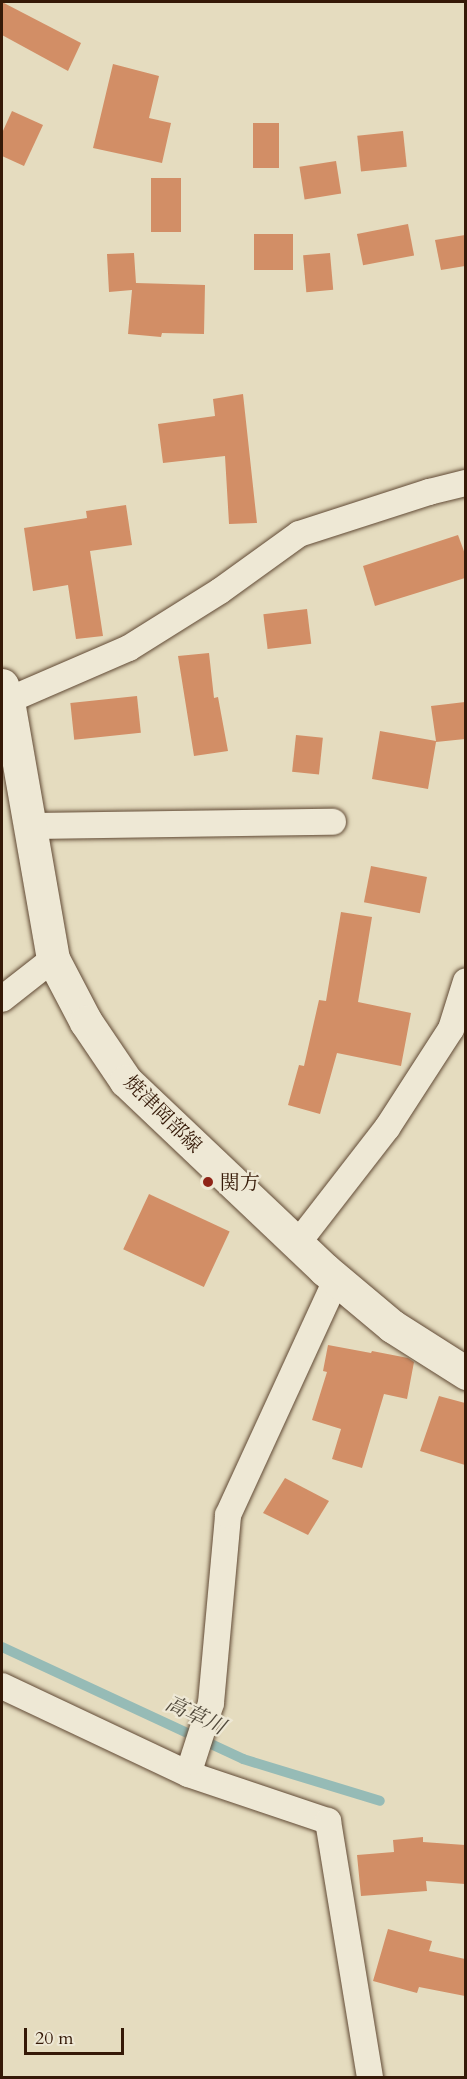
<!DOCTYPE html>
<meta charset="utf-8">
<style>
body{margin:0}
#map{position:relative;width:467px;height:2079px;overflow:hidden;background:#e5dcbf;font-family:Cardo,"Noto Serif JP",serif}
div>[style]{position:absolute}
.stream>*{height:10px;margin:-5px;padding:0 5px;transform-origin:5px;border-radius:5px;background:#96bbb6}
.building>*{inset:0;background:#d28e66;transform-origin:0 0}
.roads{filter:drop-shadow(0 0 2px #614a35) drop-shadow(0 0 2px #614a35)}
.minor>*{height:26px;margin:-13px;padding:0 13px;transform-origin:13px;border-radius:13px;background:#eee8d5}
.secondary>*{height:33px;margin:-16.5px;padding:0 16.5px;transform-origin:16.5px;border-radius:16.5px;background:#eee8d5}
.dots>*{width:16px;height:16px;translate:-50% -50%;box-sizing:border-box;border:3px solid #eee8d5;border-radius:50%}
span{translate:-50% -50%;white-space:nowrap;text-align:center;line-height:1.15;-webkit-text-stroke:4.5px #eee8d5;paint-order:stroke}
.street-label{font-size:20px;color:#351907}
.poi-label{font-size:20px;color:#351907}
.left{translate:0 -50%;text-align:left}
.water-label{font-size:21px;color:#524a3c;font-style:italic}
.frame{position:absolute;inset:0;border:3px solid #351907;pointer-events:none}
.scale{position:absolute;left:24px;top:2028px;width:100px;height:27px;box-sizing:border-box;border:3px solid #351907;border-top:0;padding-left:8px;font-size:18px;line-height:21px;white-space:nowrap;color:#351907;-webkit-text-stroke:4px #eee8d5;paint-order:stroke}
</style>
<div id="map">
<div class="stream">
<div style="left:2px;top:1647px;width:266px;rotate:24.9deg"></div>
<div style="left:243px;top:1759px;width:143px;rotate:17deg"></div>
</div>
<div class="building">
<div style="clip-path:polygon(2px 2px,81px 43px,68px 71px,2px 35px)"></div>
<div style="clip-path:polygon(113px 64px,159px 76px,149px 118px,171px 123px,162px 163px,93px 148px)"></div>
<div style="clip-path:polygon(12px 111px,43px 125px,24px 166px,2px 156px,2px 133px)"></div>
<div style="left:253px;top:123px;width:26px;height:45px"></div>
<div style="left:403px;top:131px;width:36px;height:46px;rotate:84deg"></div>
<div style="left:336px;top:161px;width:33px;height:37px;rotate:81deg"></div>
<div style="left:151px;top:178px;width:30px;height:54px"></div>
<div style="left:408px;top:224px;width:32px;height:52px;rotate:79deg"></div>
<div style="left:293px;top:234px;width:36px;height:39px;rotate:90deg"></div>
<div style="clip-path:polygon(465px 235px,465px 266px,441px 270px,435px 240px)"></div>
<div style="clip-path:polygon(134px 253px,136px 283px,205px 285px,204px 334px,162px 333px,161px 337px,128px 334px,132px 290px,109px 292px,107px 254px)"></div>
<div style="left:330px;top:253px;width:37px;height:27px;rotate:85deg"></div>
<div style="clip-path:polygon(243px 394px,257px 523px,229px 524px,225px 456px,163px 463px,158px 424px,215px 416px,213px 399px)"></div>
<div style="clip-path:polygon(126px 505px,132px 545px,90px 551px,103px 636px,76px 639px,68px 585px,33px 591px,24px 528px,87px 518px,86px 511px)"></div>
<div style="clip-path:polygon(458px 535px,465px 554px,465px 578px,375px 606px,363px 566px)"></div>
<div style="left:307px;top:609px;width:35px;height:44px;rotate:83deg"></div>
<div style="clip-path:polygon(209px 653px,214px 698px,218px 697px,228px 751px,194px 756px,178px 656px)"></div>
<div style="left:137px;top:696px;width:37px;height:67px;rotate:84deg"></div>
<div style="clip-path:polygon(465px 702px,465px 739px,436px 742px,428px 789px,372px 779px,380px 731px,436px 741px,431px 706px)"></div>
<div style="left:296px;top:735px;width:27px;height:37px;rotate:6deg"></div>
<div style="left:371px;top:866px;width:57px;height:37px;rotate:11deg"></div>
<div style="clip-path:polygon(341px 912px,372px 917px,358px 1002px,411px 1013px,401px 1066px,337px 1053px,320px 1114px,288px 1105px,299px 1065px,304px 1066px,319px 1000px,326px 1001px)"></div>
<div style="left:149px;top:1194px;width:89px;height:61px;rotate:25deg"></div>
<div style="clip-path:polygon(328px 1345px,371px 1353px,372px 1351px,408px 1358px,414px 1362px,407px 1399px,384px 1394px,362px 1468px,332px 1459px,341px 1429px,312px 1420px,327px 1372px,323px 1371px)"></div>
<div style="clip-path:polygon(439px 1396px,465px 1403px,465px 1465px,420px 1451px)"></div>
<div style="clip-path:polygon(285px 1478px,329px 1501px,308px 1535px,263px 1513px)"></div>
<div style="clip-path:polygon(423px 1837px,423px 1842px,465px 1845px,465px 1884px,426px 1881px,427px 1891px,361px 1896px,357px 1855px,394px 1852px,393px 1840px)"></div>
<div style="clip-path:polygon(388px 1929px,432px 1941px,429px 1951px,465px 1959px,465px 1996px,419px 1987px,417px 1993px,373px 1981px)"></div>
</div>
<div class="roads">
<div class="minor">
<div style="left:2px;top:703px;width:138px;rotate:-23.4deg"></div>
<div style="left:129px;top:648px;width:107px;rotate:-32.1deg"></div>
<div style="left:220px;top:591px;width:97px;rotate:-35.8deg"></div>
<div style="left:299px;top:534px;width:137px;rotate:-17.9deg"></div>
<div style="left:429px;top:492px;width:38px;rotate:-14deg"></div>
<div style="left:30px;top:826px;width:303px;rotate:-0.8deg"></div>
<div style="left:2px;top:999px;width:65px;rotate:-38.1deg"></div>
<div style="left:297px;top:1244px;width:147px;rotate:-52.2deg"></div>
<div style="left:387px;top:1128px;width:118px;rotate:-57.1deg"></div>
<div style="left:451px;top:1029px;width:50px;rotate:-72.6deg"></div>
<div style="left:2px;top:1686px;width:206px;rotate:25.3deg"></div>
<div style="left:188px;top:1774px;width:148px;rotate:18.6deg"></div>
<div style="left:328px;top:1821px;width:260px;rotate:80.7deg"></div>
<div style="left:192px;top:1762px;width:62px;rotate:-72.1deg"></div>
<div style="left:211px;top:1703px;width:189px;rotate:-84.8deg"></div>
<div style="left:228px;top:1515px;width:259px;rotate:-65.3deg"></div>
</div>
<div class="secondary">
<div style="left:2px;top:685px;width:17px;rotate:69deg"></div>
<div style="left:8px;top:701px;width:262px;rotate:80.1deg"></div>
<div style="left:53px;top:959px;width:71px;rotate:62.4deg"></div>
<div style="left:86px;top:1022px;width:71px;rotate:55.9deg"></div>
<div style="left:126px;top:1081px;width:273px;rotate:43.5deg"></div>
<div style="left:324px;top:1269px;width:89px;rotate:40deg"></div>
<div style="left:392px;top:1326px;width:88px;rotate:32.4deg"></div>
</div>
</div>
<div class="dots">
<div style="left:208px;top:1182px;background:#8f2418"></div>
</div>
<div class="street-label">
<span style="left:163px;top:1114px;rotate:45deg">焼津岡部線</span>
</div>
<div class="poi-label">
<span class="left" style="left:220px;top:1182px">関方</span>
</div>
<div class="water-label">
<span style="left:195px;top:1716px;rotate:25deg">高草川</span>
</div>
<div class="frame"></div>
<div class="scale">20 m</div>
</div>
